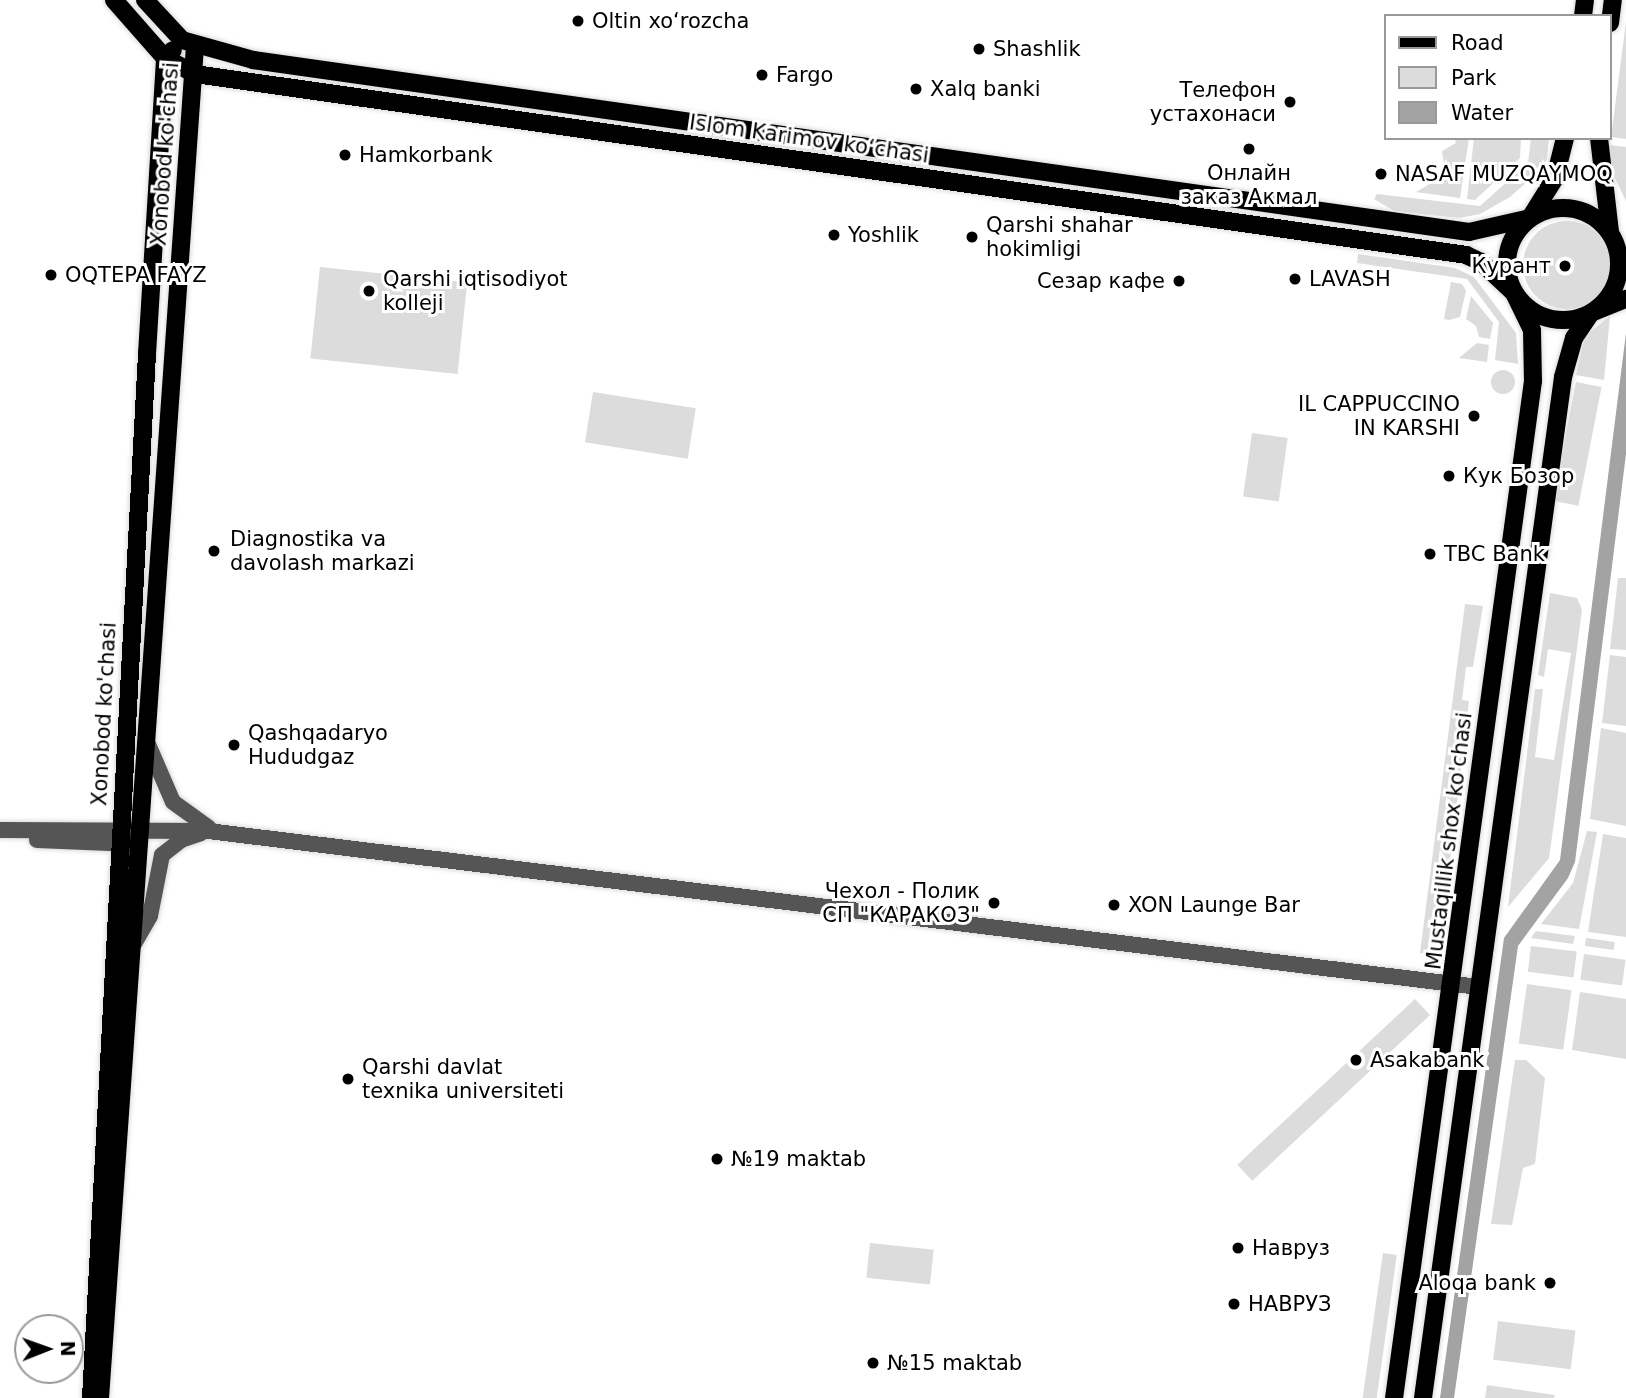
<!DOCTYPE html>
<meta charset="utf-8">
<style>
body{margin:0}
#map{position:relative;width:1626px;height:1398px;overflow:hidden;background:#fff;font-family:"DejaVu Sans",sans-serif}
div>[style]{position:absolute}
.green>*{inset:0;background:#dcdcdc;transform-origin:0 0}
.round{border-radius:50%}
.water>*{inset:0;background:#a3a3a3}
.roads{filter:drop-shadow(0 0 2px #dbdbdb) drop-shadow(0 0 2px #dbdbdb)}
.minor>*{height:16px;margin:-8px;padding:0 8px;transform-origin:8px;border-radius:8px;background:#555}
.major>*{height:18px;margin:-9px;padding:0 9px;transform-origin:9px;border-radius:9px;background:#000}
.major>.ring{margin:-9px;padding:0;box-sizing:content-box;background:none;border:18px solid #000;border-radius:50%}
.dots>*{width:19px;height:19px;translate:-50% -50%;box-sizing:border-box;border:4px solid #fff;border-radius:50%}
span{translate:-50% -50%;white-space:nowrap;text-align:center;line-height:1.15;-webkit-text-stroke:6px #fff;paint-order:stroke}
.poi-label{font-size:21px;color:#000}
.left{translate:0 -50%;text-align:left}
.right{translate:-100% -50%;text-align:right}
.street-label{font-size:21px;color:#000}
.legend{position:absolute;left:1384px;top:14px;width:228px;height:126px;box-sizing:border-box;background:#fff;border:2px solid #999;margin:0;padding:9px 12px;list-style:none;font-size:21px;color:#000}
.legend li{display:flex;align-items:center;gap:14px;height:35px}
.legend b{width:35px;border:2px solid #999}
.north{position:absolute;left:14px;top:1314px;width:70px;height:70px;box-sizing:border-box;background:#fff;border:2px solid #999;border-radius:50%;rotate:89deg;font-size:19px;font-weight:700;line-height:28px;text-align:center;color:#000}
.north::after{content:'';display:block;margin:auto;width:24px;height:32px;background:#000;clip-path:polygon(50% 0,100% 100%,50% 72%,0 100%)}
</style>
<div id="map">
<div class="green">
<div style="clip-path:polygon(1626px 22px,1626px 139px,1611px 137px)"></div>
<div style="clip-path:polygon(1454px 138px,1469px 138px,1460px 198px,1416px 192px,1438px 179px,1444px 166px,1442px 151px,1456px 143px)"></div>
<div style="clip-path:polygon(1474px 138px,1521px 138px,1520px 158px,1475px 200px,1467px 199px)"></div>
<div style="clip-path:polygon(1531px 138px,1549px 138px,1547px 159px,1538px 172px,1510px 197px,1480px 214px,1459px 218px,1394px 211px,1374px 199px,1377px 194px,1480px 206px,1528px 163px)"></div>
<div style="clip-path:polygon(1609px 145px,1626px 147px,1626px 201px,1608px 164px)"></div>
<div class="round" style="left:1523px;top:221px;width:88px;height:88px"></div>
<div style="clip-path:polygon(1358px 254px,1455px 268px,1474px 277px,1516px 333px,1518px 364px,1495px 360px,1499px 322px,1467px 279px,1357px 263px)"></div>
<div style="left:320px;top:267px;width:148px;height:92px;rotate:6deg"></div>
<div style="clip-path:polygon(1451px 282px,1462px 284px,1466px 291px,1460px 317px,1449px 320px,1444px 319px)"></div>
<div style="clip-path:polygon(1471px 296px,1493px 323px,1490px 339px,1479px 337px,1476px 326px,1466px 319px)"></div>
<div style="clip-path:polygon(1610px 316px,1604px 380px,1576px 375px,1585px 336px)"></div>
<div style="clip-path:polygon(1477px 343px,1489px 345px,1487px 362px,1459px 358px)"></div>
<div class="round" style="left:1491px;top:370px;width:24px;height:24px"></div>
<div style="left:1576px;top:382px;width:26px;height:121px;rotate:11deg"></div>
<div style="left:593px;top:392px;width:104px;height:51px;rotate:9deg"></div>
<div style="left:1252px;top:433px;width:36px;height:64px;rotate:8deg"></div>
<div style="clip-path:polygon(1618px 578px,1626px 578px,1626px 650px,1610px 649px)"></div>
<div style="clip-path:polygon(1550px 593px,1577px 598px,1582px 610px,1556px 808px,1549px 858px,1508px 907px,1535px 689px,1543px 689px,1535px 757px,1554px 760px,1571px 653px,1548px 649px,1544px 677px,1538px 675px)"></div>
<div style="clip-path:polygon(1465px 604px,1483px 606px,1473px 667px,1466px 667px,1462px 700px,1469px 701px,1439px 956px,1420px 953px)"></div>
<div style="clip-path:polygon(1610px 655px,1626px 657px,1626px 726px,1602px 723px)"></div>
<div style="clip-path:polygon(1601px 728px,1626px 733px,1626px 826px,1590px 819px)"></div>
<div style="clip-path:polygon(1587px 831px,1597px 832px,1579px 929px,1541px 924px,1573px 883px)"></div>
<div style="clip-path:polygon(1603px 834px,1626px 838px,1626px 937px,1588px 932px)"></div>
<div style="clip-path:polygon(1536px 931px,1575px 936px,1573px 944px,1531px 938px)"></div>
<div style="left:1586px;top:938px;width:29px;height:8px;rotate:8deg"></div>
<div style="left:1531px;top:946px;width:46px;height:26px;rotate:7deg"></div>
<div style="left:1584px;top:954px;width:42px;height:26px;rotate:8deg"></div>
<div style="left:1527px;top:984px;width:45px;height:60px;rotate:8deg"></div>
<div style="clip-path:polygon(1580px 992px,1626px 999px,1626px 1059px,1572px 1050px)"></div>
<div style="left:1415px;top:999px;width:22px;height:243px;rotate:47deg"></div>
<div style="clip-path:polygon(1515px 1060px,1526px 1060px,1545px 1078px,1535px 1164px,1523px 1168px,1512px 1225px,1491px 1224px)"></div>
<div style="left:870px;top:1243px;width:64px;height:35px;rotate:6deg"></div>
<div style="left:1383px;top:1253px;width:14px;height:147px;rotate:8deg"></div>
<div style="left:1498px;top:1321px;width:78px;height:39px;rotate:7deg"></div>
<div style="clip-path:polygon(1487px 1385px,1555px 1395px,1554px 1398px,1485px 1398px)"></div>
</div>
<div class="water">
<div style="clip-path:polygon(1626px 333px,1626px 454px,1575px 862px,1568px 878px,1518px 946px,1454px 1398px,1440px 1398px,1504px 938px,1560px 860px)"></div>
</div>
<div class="roads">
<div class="minor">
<div style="left:147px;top:742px;width:65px;rotate:66.6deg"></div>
<div style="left:173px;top:802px;width:44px;rotate:35.8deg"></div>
<div style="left:0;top:830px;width:208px;rotate:0.3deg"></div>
<div style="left:208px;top:831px;width:1281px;rotate:7deg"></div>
<div style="left:37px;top:840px;width:97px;rotate:2.4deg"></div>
<div style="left:131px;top:949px;width:38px;rotate:-60deg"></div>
<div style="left:150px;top:916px;width:62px;rotate:-78.9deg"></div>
<div style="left:162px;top:855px;width:24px;rotate:-38deg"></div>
<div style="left:181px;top:840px;width:21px;rotate:-19deg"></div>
</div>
<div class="major">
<div style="left:114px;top:0;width:77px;rotate:48.7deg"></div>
<div style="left:165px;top:58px;width:34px;rotate:28deg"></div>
<div style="left:195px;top:74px;width:1284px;rotate:8.1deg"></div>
<div style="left:1466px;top:255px;width:17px;rotate:25deg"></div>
<div style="left:1481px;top:262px;width:45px;rotate:43.2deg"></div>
<div style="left:1514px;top:293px;width:41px;rotate:64.1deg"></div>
<div style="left:1532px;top:330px;width:51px;rotate:88.9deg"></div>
<div style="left:1533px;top:381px;width:1026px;rotate:97.78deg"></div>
<div style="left:145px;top:0;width:54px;rotate:47.2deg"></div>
<div style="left:182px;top:40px;width:74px;rotate:15.7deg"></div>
<div style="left:253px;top:60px;width:1228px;rotate:8.05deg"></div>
<div style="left:1469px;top:232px;width:63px;rotate:-12.9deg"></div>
<div style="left:1530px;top:218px;width:47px;rotate:-58deg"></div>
<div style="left:1555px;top:178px;width:41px;rotate:-76deg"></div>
<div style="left:1583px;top:16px;width:16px;rotate:-83deg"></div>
<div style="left:1610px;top:23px;width:23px;rotate:-83deg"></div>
<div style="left:1599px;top:138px;width:94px;rotate:83.3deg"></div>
<div class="ring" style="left:1507px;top:208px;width:94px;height:94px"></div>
<div style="left:91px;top:1398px;width:1046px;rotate:-86.93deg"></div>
<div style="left:147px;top:354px;width:297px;rotate:-86.5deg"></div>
<div style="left:165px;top:58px;width:11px;rotate:-45deg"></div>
<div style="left:100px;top:1398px;width:1356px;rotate:-85.98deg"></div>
<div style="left:1423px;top:1398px;width:1031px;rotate:-82.19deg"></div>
<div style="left:1563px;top:377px;width:41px;rotate:-74.2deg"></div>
<div style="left:1574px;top:338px;width:30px;rotate:-56deg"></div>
<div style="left:1591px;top:313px;width:38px;rotate:-22deg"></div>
</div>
</div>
<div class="dots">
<div style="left:578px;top:21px;background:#000"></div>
<div style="left:979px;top:49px;background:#000"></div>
<div style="left:762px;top:75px;background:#000"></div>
<div style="left:916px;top:89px;background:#000"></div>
<div style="left:1290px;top:102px;background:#000"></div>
<div style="left:1249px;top:149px;background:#000"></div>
<div style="left:345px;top:155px;background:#000"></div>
<div style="left:1381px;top:174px;background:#000"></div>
<div style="left:834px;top:235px;background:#000"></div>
<div style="left:972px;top:237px;background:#000"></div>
<div style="left:1565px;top:266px;background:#000"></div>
<div style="left:51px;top:275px;background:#000"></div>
<div style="left:1295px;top:279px;background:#000"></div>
<div style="left:1179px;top:281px;background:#000"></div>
<div style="left:369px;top:291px;background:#000"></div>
<div style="left:1474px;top:416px;background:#000"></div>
<div style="left:1449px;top:476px;background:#000"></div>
<div style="left:214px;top:551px;background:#000"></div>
<div style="left:1430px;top:554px;background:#000"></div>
<div style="left:234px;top:745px;background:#000"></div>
<div style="left:994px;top:903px;background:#000"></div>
<div style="left:1114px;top:905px;background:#000"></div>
<div style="left:1356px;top:1060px;background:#000"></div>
<div style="left:348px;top:1079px;background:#000"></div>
<div style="left:717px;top:1159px;background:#000"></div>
<div style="left:1238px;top:1248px;background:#000"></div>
<div style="left:1550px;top:1283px;background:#000"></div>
<div style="left:1234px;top:1304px;background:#000"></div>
<div style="left:873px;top:1363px;background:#000"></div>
</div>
<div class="poi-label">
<span class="left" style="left:592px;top:21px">Oltin xo‘rozcha</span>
<span class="left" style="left:993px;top:49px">Shashlik</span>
<span class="left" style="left:776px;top:75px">Fargo</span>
<span class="left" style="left:930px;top:89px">Xalq banki</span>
<span class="right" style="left:1276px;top:102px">Телефон<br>устахонаси</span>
<span class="left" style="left:359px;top:155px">Hamkorbank</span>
<span style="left:1249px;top:185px">Онлайн<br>заказ Акмал</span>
<span class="left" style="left:1395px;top:174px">NASAF MUZQAYMOQ</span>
<span class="left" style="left:986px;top:237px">Qarshi shahar<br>hokimligi</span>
<span class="left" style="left:848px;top:235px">Yoshlik</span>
<span class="right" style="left:1551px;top:266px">Курант</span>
<span class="left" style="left:65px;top:275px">OQTEPA FAYZ</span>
<span class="left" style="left:383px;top:291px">Qarshi iqtisodiyot<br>kolleji</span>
<span class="left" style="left:1309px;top:279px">LAVASH</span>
<span class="right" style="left:1165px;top:281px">Сезар кафе</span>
<span class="right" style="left:1460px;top:416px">IL CAPPUCCINO<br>IN KARSHI</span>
<span class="left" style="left:1463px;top:476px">Кук Бозор</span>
<span class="left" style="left:230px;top:551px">Diagnostika va<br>davolash markazi</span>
<span class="left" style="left:1444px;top:554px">TBC Bank</span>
<span class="left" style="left:248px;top:745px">Qashqadaryo<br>Hududgaz</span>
<span class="right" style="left:980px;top:903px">Чехол - Полик<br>СП "КАРАКОЗ"</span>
<span class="left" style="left:1128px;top:905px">XON Launge Bar</span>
<span class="left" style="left:1370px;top:1060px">Asakabank</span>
<span class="left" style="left:362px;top:1079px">Qarshi davlat<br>texnika universiteti</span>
<span class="left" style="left:731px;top:1159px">№19 maktab</span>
<span class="left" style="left:1252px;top:1248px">Навруз</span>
<span class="right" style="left:1536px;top:1283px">Aloqa bank</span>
<span class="left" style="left:1248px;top:1304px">НАВРУЗ</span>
<span class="left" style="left:887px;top:1363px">№15 maktab</span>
</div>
<div class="street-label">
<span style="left:809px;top:139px;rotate:8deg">Islom Karimov ko‘chasi</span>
<span style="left:165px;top:154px;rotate:-86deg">Xonobod ko'chasi</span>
<span style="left:104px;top:714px;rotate:-87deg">Xonobod ko'chasi</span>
<span style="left:1449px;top:841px;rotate:-83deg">Mustaqillik shox ko'chasi</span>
</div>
<ul class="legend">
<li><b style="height:9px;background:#000"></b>Road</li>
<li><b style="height:19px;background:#dcdcdc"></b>Park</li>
<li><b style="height:19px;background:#a3a3a3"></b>Water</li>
</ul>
<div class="north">N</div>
</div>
